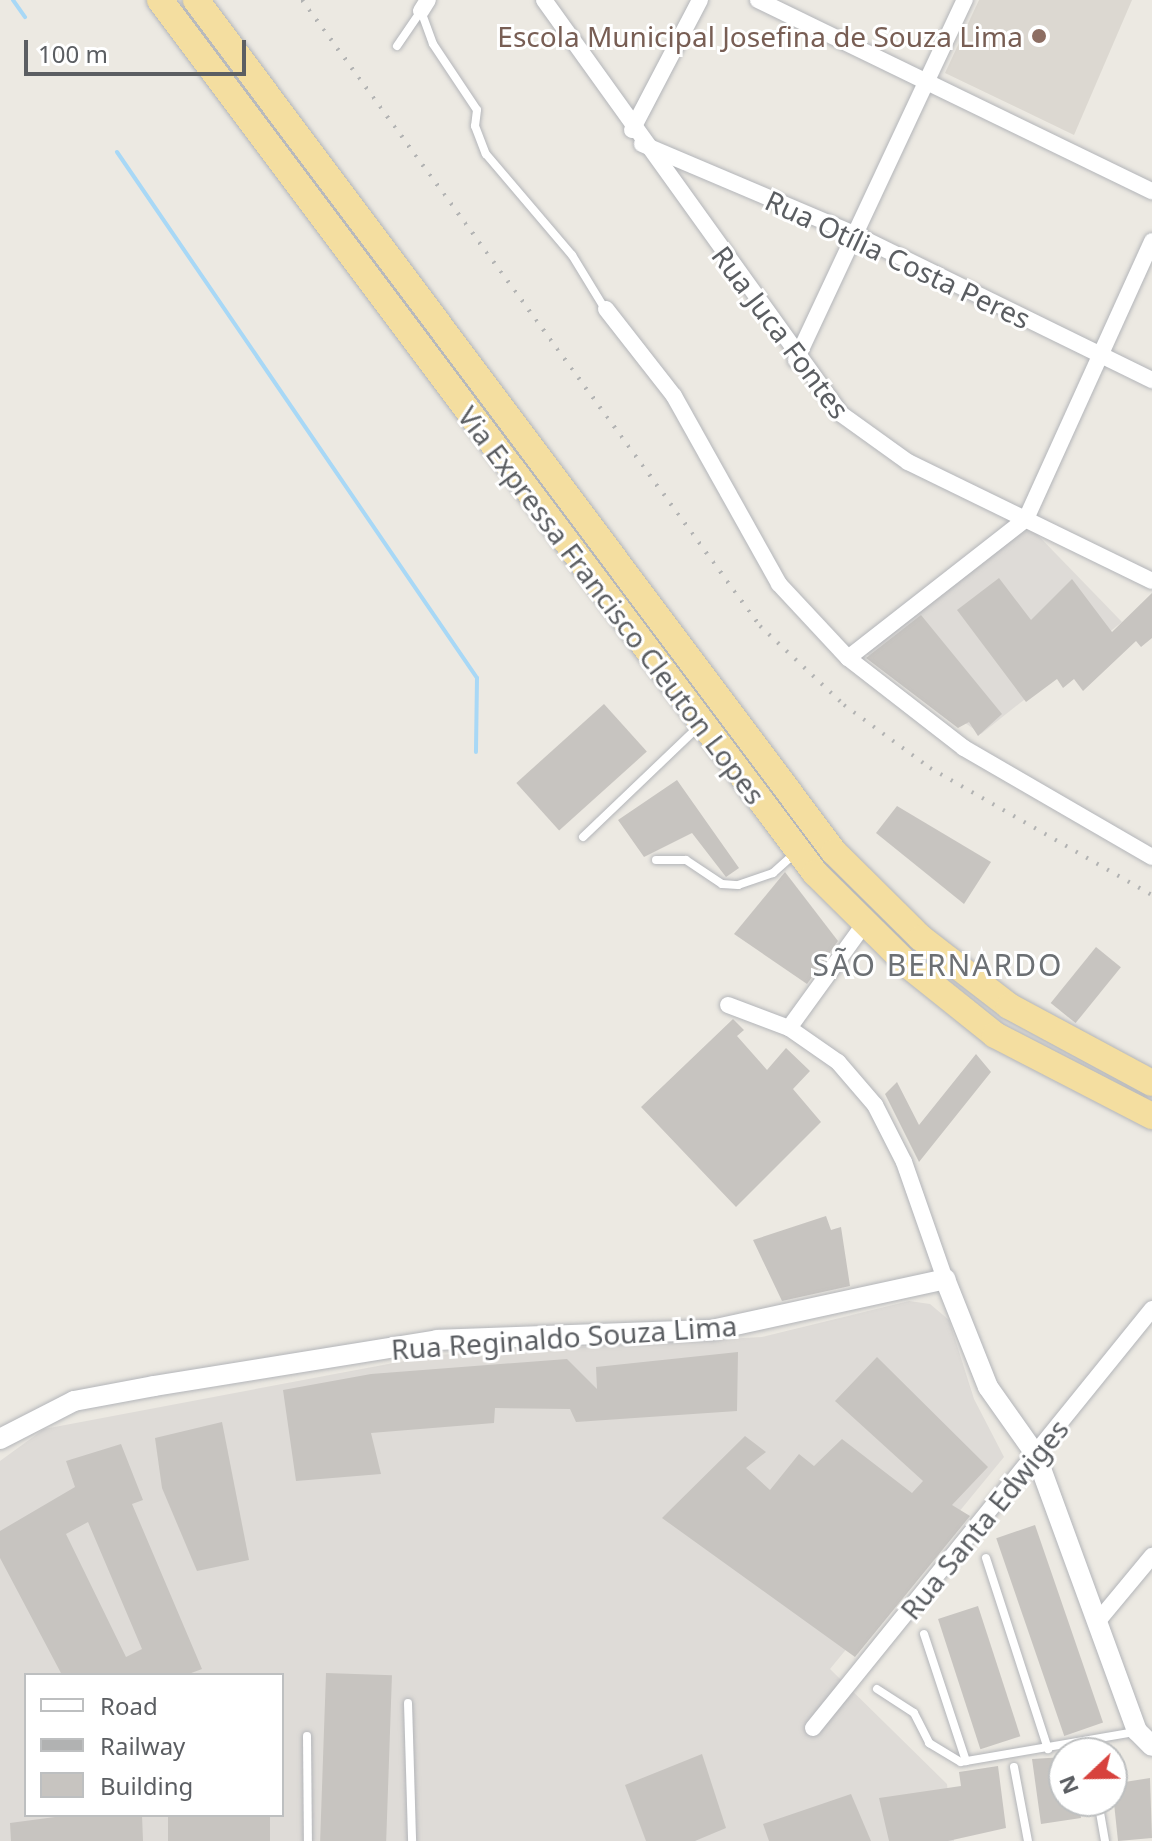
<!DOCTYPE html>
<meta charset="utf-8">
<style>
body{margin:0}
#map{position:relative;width:1152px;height:1841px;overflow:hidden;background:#ece9e2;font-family:"Noto Sans",sans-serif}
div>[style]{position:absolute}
.industrial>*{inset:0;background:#dedbd7}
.education>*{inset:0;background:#dcd8d1}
.stream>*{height:4px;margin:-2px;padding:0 2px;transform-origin:2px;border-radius:2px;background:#a8d8f6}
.building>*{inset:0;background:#c7c4c0;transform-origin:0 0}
.roads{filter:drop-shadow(0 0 2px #b3b5b9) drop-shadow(0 0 2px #b3b5b9)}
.service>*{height:8px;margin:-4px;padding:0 4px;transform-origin:4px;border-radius:4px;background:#fff}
.minor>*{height:16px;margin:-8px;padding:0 8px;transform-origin:8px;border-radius:8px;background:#fff}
.tertiary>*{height:20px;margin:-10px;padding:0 10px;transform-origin:10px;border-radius:10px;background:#fff}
.trunk>*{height:26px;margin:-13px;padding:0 13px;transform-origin:13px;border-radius:13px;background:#f4dea0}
.rail>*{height:4px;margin-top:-2px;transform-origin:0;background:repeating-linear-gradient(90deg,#b1b2b2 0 2px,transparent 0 12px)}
.dots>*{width:22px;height:22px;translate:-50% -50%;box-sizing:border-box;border:4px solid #fff;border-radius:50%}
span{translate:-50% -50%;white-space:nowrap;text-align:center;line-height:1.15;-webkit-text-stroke:6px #fff;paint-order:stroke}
.education-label{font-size:28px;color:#785e54}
.right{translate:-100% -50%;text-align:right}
.street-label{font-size:28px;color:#5b5e62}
.neighbourhood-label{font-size:30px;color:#6c7074;letter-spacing:2px}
.legend{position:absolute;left:24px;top:1673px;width:260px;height:144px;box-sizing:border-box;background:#fff;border:2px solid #bdbfc0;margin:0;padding:10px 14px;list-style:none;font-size:24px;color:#5b5e62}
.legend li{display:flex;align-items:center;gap:16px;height:40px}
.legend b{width:40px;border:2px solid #bdbfc0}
.north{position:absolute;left:1048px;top:1737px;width:80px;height:80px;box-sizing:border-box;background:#fff;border:2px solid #bdbfc0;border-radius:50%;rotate:248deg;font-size:22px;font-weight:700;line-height:32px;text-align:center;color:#5b5e62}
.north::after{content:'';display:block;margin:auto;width:28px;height:36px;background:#d7423d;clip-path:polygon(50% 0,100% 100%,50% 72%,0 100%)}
.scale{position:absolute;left:24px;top:40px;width:222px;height:36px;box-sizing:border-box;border:4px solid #5b5e62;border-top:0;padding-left:10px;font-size:24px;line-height:28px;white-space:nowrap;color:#5b5e62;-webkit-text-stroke:6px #fff;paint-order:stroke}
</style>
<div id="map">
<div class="industrial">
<div style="clip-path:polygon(1027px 524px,1122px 622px,981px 734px,862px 651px)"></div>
<div style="clip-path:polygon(evenodd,909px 1301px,930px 1304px,949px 1320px,974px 1399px,1004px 1457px,830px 1669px,947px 1784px,954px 1841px,0 1841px,0 1461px,44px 1429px,436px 1355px,762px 1337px,909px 1301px,26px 1675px,282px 1675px,282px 1815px,26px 1815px,26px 1675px)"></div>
</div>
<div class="education">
<div style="clip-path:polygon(979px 0,1132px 0,1074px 135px,945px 73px)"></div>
</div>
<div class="stream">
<div style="left:13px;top:0;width:21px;rotate:55deg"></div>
<div style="left:117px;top:152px;width:637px;rotate:55.61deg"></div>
<div style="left:477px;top:678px;width:74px;rotate:90.8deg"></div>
</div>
<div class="building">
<div style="clip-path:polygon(999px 578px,1031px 620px,1072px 579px,1112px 632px,1152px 593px,1152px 638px,1141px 647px,1136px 641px,1083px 691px,1074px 679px,1063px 688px,1057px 679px,1026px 702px,957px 610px)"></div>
<div style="clip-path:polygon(921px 615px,1002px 714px,978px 736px,969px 722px,958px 728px,866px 658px)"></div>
<div style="left:604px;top:704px;width:64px;height:118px;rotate:48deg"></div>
<div style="clip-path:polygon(677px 780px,739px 868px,726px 877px,692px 833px,644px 857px,618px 820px)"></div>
<div style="clip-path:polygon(897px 806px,991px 862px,964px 904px,876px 833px)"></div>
<div style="clip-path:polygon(785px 872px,838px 941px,807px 984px,734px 934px)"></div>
<div style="left:1096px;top:947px;width:32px;height:72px;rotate:39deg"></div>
<div style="clip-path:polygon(733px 1019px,744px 1030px,737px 1036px,767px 1070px,786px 1048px,810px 1071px,793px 1089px,821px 1122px,736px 1207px,641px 1107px)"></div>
<div style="clip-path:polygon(976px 1054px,991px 1072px,919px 1162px,885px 1094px,897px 1082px,919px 1125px)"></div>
<div style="clip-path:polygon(826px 1216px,831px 1230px,841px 1227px,850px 1286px,782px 1301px,753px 1240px)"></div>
<div style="clip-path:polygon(738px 1352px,737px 1411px,576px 1422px,570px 1409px,495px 1408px,494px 1423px,371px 1433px,381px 1474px,296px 1481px,283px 1390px,371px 1374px,567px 1359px,597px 1389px,596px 1367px)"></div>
<div style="clip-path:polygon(877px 1357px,988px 1467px,952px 1505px,970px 1516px,855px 1657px,662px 1518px,745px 1436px,766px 1452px,746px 1468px,770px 1490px,799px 1454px,814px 1466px,842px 1439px,912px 1493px,923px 1481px,835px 1401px)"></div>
<div style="clip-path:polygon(222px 1422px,249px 1560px,197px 1571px,162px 1488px,155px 1438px)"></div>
<div style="clip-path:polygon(evenodd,121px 1444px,143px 1500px,132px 1504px,202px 1669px,186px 1675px,62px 1675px,0 1558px,0 1531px,75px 1487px,66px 1461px,121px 1444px,88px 1522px,142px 1649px,126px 1657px,66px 1534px,88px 1522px)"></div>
<div style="left:1035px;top:1525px;width:209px;height:41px;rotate:71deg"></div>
<div style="left:978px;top:1606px;width:137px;height:42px;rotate:72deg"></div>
<div style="left:326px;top:1673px;width:66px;height:168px;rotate:2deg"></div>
<div style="clip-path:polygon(702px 1754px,726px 1828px,695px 1841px,646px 1841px,625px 1785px)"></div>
<div style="clip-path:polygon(1064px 1757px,1064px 1801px,1078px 1801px,1081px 1818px,1041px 1824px,1032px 1759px)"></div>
<div style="clip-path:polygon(998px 1766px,1006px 1828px,948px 1841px,889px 1841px,879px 1798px,961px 1786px,959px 1772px)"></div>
<div style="clip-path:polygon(1150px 1778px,1152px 1838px,1118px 1841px,1112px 1784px)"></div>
<div style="clip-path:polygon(851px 1794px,871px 1841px,769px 1841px,763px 1824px)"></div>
<div style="clip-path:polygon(70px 1815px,142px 1815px,143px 1841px,11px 1841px,10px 1823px)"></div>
<div style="left:168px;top:1815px;width:102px;height:26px"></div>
</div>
<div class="roads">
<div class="service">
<div style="left:397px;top:46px;width:42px;rotate:-55.6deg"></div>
<div style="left:421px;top:11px;width:35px;rotate:70deg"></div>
<div style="left:433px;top:44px;width:79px;rotate:56.3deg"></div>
<div style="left:477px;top:110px;width:16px;rotate:97deg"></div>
<div style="left:475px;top:126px;width:30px;rotate:69deg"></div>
<div style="left:486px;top:154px;width:133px;rotate:49.6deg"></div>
<div style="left:572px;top:255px;width:63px;rotate:58.6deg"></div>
<div style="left:583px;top:837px;width:159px;rotate:-43.7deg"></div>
<div style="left:656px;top:860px;width:30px"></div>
<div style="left:686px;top:860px;width:43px;rotate:33.7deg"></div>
<div style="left:722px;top:884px;width:16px;rotate:4deg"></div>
<div style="left:738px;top:885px;width:37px;rotate:-19deg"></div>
<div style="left:773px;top:873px;width:28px;rotate:-42deg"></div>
<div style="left:986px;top:1558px;width:201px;rotate:72deg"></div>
<div style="left:924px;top:1634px;width:134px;rotate:71.7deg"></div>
<div style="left:877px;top:1689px;width:44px;rotate:33deg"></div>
<div style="left:914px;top:1713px;width:34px;rotate:63deg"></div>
<div style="left:929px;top:1743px;width:37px;rotate:31deg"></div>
<div style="left:961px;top:1762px;width:176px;rotate:-9.8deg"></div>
<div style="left:408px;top:1703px;width:138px;rotate:88.3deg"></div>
<div style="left:307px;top:1736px;width:105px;rotate:89.5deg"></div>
<div style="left:1014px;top:1767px;width:75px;rotate:79.3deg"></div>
<div style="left:1098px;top:1801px;width:41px;rotate:80.1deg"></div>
</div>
<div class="minor">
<div style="left:544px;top:0;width:510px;rotate:54.34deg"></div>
<div style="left:841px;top:414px;width:82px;rotate:35.6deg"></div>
<div style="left:908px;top:462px;width:271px;rotate:26deg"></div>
<div style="left:758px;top:0;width:438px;rotate:25.9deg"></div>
<div style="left:421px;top:11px;width:13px;rotate:-58deg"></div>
<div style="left:632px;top:130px;width:147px;rotate:-62.4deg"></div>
<div style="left:642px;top:144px;width:233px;rotate:23deg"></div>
<div style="left:856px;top:235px;width:330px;rotate:26.1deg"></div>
<div style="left:606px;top:309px;width:110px;rotate:52deg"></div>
<div style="left:674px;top:396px;width:215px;rotate:60.8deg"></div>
<div style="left:779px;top:584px;width:101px;rotate:47deg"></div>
<div style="left:848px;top:658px;width:147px;rotate:37.8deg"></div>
<div style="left:964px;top:748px;width:217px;rotate:30.1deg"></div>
<div style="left:796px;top:360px;width:398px;rotate:-64.9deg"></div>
<div style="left:848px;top:658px;width:226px;rotate:-38deg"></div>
<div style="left:1026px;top:519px;width:305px;rotate:-65.6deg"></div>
<div style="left:728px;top:1005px;width:65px;rotate:20.7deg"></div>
<div style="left:789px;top:1028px;width:60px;rotate:34.8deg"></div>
<div style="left:838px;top:1062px;width:57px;rotate:49.3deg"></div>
<div style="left:875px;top:1105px;width:64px;rotate:63deg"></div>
<div style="left:904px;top:1162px;width:124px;rotate:70.7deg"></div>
<div style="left:789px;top:1028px;width:130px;rotate:-54.1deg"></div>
<div style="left:1098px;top:1621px;width:85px;rotate:-50.3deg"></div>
<div style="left:813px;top:1728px;width:539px;rotate:-51.02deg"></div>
</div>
<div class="tertiary">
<div style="left:0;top:1439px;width:83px;rotate:-27.2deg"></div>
<div style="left:74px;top:1401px;width:81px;rotate:-10.6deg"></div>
<div style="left:154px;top:1386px;width:287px;rotate:-9.2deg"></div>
<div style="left:437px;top:1340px;width:275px;rotate:-2.1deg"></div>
<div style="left:712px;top:1330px;width:239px;rotate:-12.3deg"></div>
<div style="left:945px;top:1279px;width:116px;rotate:68.3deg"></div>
<div style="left:988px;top:1387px;width:83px;rotate:54.8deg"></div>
<div style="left:1036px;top:1455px;width:294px;rotate:69.9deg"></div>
<div style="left:1137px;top:1731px;width:21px;rotate:45deg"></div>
</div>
<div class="trunk">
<div style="left:160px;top:0;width:1091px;rotate:53.12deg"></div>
<div style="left:815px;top:873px;width:132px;rotate:44.7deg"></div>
<div style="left:909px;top:966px;width:110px;rotate:38.7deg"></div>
<div style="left:995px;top:1035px;width:177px;rotate:27.3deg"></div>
<div style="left:196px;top:0;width:1064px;rotate:53.17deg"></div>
<div style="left:834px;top:852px;width:122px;rotate:44.7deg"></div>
<div style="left:921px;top:938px;width:111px;rotate:37.7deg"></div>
<div style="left:1009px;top:1006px;width:162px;rotate:28.3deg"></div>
</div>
</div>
<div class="rail">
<div style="left:302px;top:0;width:776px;rotate:53.81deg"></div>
<div style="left:760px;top:626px;width:115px;rotate:43.2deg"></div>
<div style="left:844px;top:705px;width:107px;rotate:36.2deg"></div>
<div style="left:930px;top:768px;width:256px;rotate:29.8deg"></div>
</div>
<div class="dots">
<div style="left:1039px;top:36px;background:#8d6e63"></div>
</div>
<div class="education-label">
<span class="right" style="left:1023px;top:36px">Escola Municipal Josefina de Souza Lima</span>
</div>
<div class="street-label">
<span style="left:898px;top:259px;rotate:25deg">Rua Otília Costa Peres</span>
<span style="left:781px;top:332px;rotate:53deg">Rua Juca Fontes</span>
<span style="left:612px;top:605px;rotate:53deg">Via Expressa Francisco Cleuton Lopes</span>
<span style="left:564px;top:1337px;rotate:-4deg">Rua Reginaldo Souza Lima</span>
<span style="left:984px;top:1519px;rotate:-51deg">Rua Santa Edwiges</span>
</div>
<div class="neighbourhood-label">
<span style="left:938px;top:965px">SÃO BERNARDO</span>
</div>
<ul class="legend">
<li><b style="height:10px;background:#fff"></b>Road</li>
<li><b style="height:10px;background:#b1b2b2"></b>Railway</li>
<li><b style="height:22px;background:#c7c4c0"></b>Building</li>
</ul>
<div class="north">N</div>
<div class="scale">100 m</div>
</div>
